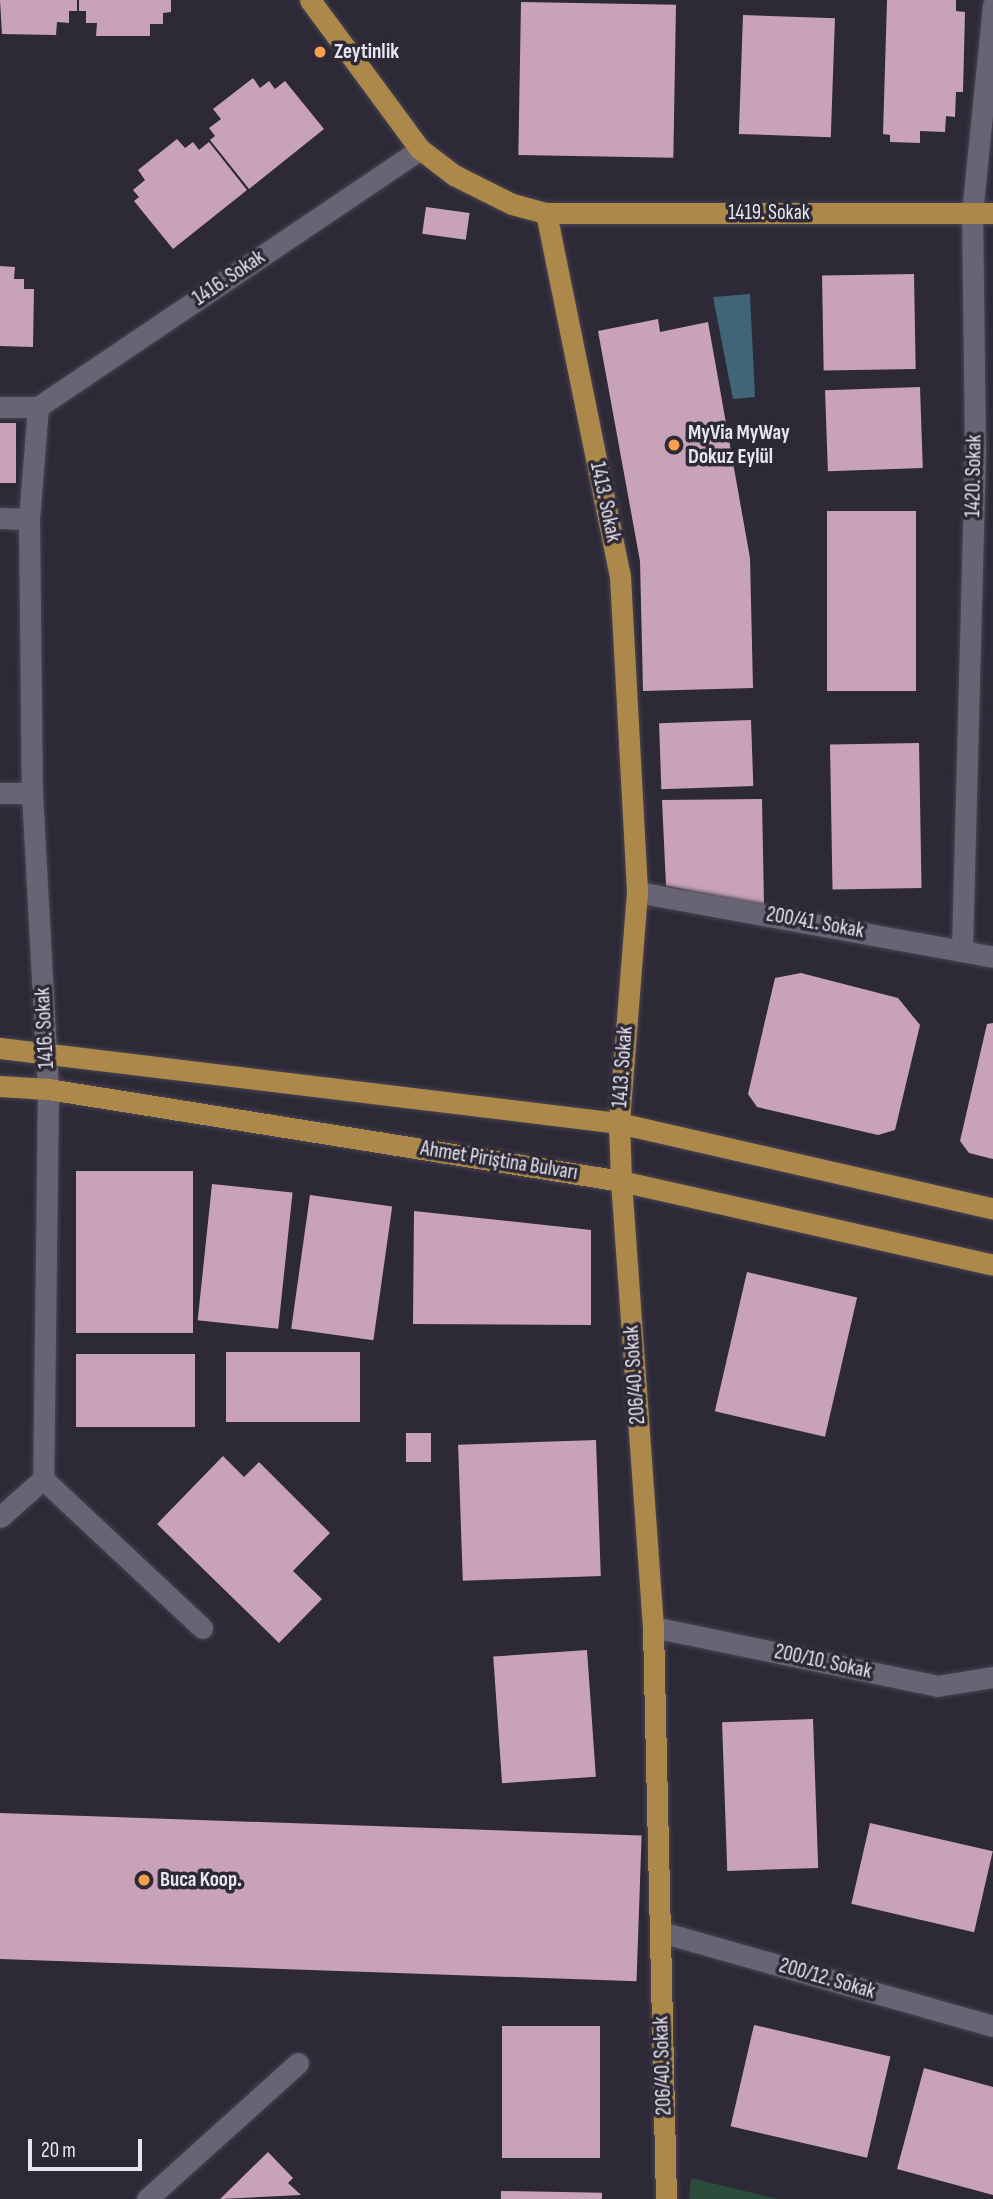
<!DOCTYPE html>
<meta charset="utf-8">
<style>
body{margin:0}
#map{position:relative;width:993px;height:2199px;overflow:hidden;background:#2d2937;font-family:"Sofia Sans Condensed",sans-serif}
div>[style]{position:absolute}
.green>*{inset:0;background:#2b4c3b}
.water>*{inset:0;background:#406577}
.building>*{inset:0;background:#c8a3b7;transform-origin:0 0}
.roads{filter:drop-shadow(0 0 2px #484450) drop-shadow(0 0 2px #484450)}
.minor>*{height:21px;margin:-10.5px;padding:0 10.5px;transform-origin:10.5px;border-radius:10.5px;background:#696474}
.major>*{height:21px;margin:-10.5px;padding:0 10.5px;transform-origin:10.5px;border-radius:10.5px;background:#ac884a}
.dots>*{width:19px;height:19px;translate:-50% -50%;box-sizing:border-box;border:4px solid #2d2937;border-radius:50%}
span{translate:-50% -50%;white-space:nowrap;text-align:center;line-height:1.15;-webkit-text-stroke:7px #2d2937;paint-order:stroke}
.poi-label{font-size:21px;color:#e8e6ef;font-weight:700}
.left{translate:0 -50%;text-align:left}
.street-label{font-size:21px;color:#e8e6ef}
.scale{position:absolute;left:28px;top:2139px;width:114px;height:32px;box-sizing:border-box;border:4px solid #e8e6ef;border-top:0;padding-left:9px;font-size:21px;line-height:24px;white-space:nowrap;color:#e8e6ef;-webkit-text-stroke:5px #2d2937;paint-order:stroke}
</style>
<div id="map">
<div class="green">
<div style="clip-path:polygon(691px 2178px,777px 2199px,689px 2199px)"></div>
</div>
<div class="water">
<div style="clip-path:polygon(750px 294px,755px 397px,733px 399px,713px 297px)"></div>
</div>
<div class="building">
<div style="clip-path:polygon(0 0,77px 0,77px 11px,69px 11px,69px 23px,57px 22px,56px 35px,2px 34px)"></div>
<div style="clip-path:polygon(79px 0,171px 0,171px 12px,163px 13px,163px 24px,150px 24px,150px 36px,96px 36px,97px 23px,86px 23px,86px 11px,79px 11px)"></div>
<div style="clip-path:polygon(887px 0,956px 0,956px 11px,965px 12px,963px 92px,956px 92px,955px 117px,946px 116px,945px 132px,920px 131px,920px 143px,890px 142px,890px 135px,883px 134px)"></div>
<div style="left:521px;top:2px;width:155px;height:153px;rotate:1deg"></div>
<div style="left:743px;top:15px;width:92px;height:119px;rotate:2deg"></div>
<div style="clip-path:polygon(253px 78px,260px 88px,269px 81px,275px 89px,285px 81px,324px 129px,249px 189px,210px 140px,215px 136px,209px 128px,221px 119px,213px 109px)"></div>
<div style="clip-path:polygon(177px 139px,185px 148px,193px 142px,199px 150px,209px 142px,247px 190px,173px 249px,134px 201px,139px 197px,133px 190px,145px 180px,138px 170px)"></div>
<div style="left:426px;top:207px;width:44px;height:27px;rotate:8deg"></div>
<div style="clip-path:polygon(0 266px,15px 267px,14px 279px,24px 279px,24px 289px,34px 289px,33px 347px,0 346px)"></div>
<div style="left:914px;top:274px;width:95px;height:92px;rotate:89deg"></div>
<div style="clip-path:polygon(658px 319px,660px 332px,708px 322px,750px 558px,753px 688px,643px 691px,640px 561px,598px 331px)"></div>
<div style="left:920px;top:387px;width:81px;height:95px;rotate:88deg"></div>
<div style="left:0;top:423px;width:16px;height:60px"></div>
<div style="left:827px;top:511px;width:89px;height:180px"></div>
<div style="left:751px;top:720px;width:66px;height:92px;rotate:88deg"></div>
<div style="left:919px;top:743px;width:145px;height:89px;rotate:89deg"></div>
<div style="clip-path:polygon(762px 799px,764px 906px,666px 886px,662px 800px)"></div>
<div style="clip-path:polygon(801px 973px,898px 998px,920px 1025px,895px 1130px,878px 1135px,757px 1107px,748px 1094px,775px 978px)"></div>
<div style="clip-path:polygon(993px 1023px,993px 1159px,969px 1153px,960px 1141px,987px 1024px)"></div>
<div style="left:76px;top:1171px;width:117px;height:162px"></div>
<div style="left:212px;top:1184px;width:81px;height:137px;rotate:6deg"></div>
<div style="left:310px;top:1195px;width:83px;height:135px;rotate:8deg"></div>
<div style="clip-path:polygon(414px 1211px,591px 1230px,591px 1325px,413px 1324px)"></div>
<div style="left:747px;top:1272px;width:113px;height:143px;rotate:13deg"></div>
<div style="left:226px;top:1352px;width:134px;height:70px"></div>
<div style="left:76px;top:1354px;width:119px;height:73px"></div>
<div style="left:406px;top:1433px;width:25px;height:29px"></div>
<div style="left:596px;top:1440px;width:136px;height:138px;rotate:88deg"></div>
<div style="clip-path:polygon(223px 1456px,244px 1477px,259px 1462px,330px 1533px,293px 1571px,322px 1599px,279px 1643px,157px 1524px)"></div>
<div style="left:587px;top:1650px;width:127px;height:94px;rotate:86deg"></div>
<div style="left:813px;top:1719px;width:149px;height:91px;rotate:88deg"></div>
<div style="left:0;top:1813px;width:642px;height:146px;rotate:2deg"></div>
<div style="left:870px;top:1823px;width:126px;height:83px;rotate:13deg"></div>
<div style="left:754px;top:2025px;width:140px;height:104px;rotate:13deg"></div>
<div style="left:600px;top:2026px;width:132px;height:98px;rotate:90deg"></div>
<div style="clip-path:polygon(924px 2068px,993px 2087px,993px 2195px,897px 2169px)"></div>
<div style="clip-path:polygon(268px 2152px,293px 2178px,288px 2183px,301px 2195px,220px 2199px)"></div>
<div style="left:501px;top:2191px;width:101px;height:8px;rotate:1deg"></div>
</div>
<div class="roads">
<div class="minor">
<div style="left:0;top:407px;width:38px"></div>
<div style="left:38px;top:407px;width:112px;rotate:94.6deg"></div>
<div style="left:29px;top:519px;width:274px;rotate:89.4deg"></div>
<div style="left:32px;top:793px;width:296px;rotate:86.9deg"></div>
<div style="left:48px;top:1089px;width:390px;rotate:90.7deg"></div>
<div style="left:43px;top:1479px;width:57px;rotate:138.5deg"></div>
<div style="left:38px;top:407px;width:461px;rotate:-34deg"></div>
<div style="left:0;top:518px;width:29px;rotate:2deg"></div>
<div style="left:0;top:793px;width:32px"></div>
<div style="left:637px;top:892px;width:362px;rotate:10.3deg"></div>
<div style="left:962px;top:949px;width:497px;rotate:-88.5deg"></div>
<div style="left:975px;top:452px;width:239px;rotate:-90.7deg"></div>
<div style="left:972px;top:213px;width:209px;rotate:-84.2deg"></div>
<div style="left:43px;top:1479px;width:218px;rotate:43.1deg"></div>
<div style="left:653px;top:1627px;width:290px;rotate:11.7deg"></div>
<div style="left:937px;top:1686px;width:57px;rotate:-9.1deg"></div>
<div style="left:661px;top:1932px;width:345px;rotate:15.8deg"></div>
<div style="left:147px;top:2199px;width:203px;rotate:-42deg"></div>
</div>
<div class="major">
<div style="left:310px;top:0;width:185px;rotate:53.6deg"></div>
<div style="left:420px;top:149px;width:43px;rotate:37.4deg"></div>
<div style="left:454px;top:175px;width:65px;rotate:26.6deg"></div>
<div style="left:512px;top:204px;width:35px;rotate:15deg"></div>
<div style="left:546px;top:213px;width:447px"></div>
<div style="left:546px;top:213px;width:370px;rotate:78.5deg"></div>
<div style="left:620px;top:576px;width:316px;rotate:86.9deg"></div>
<div style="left:637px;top:892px;width:232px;rotate:94.5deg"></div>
<div style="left:619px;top:1123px;width:58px;rotate:88deg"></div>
<div style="left:621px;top:1181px;width:447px;rotate:85.9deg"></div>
<div style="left:653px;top:1627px;width:572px;rotate:88.7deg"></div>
<div style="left:0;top:1048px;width:624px;rotate:6.91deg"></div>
<div style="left:619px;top:1123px;width:384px;rotate:12.9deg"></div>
<div style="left:0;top:1086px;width:48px;rotate:3.6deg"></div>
<div style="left:48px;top:1089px;width:580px;rotate:9.12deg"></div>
<div style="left:621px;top:1181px;width:381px;rotate:12.7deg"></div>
</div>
</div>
<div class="dots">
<div style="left:320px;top:52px;background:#f8a04b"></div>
<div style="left:674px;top:445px;background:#f8a04b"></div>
<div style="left:144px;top:1880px;background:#f8a04b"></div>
</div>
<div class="poi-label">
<span class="left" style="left:334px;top:52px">Zeytinlik</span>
<span class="left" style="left:688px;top:445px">MyVia MyWay<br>Dokuz Eylül</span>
<span class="left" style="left:160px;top:1880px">Buca Koop.</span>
</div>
<div class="street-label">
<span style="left:769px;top:213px">1419. Sokak</span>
<span style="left:229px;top:278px;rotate:-34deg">1416. Sokak</span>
<span style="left:974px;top:476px;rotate:-89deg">1420. Sokak</span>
<span style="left:605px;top:502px;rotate:78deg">1413. Sokak</span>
<span style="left:815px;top:923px;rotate:10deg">200/41. Sokak</span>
<span style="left:45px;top:1028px;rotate:-93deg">1416. Sokak</span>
<span style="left:623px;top:1067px;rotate:-86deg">1413. Sokak</span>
<span style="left:499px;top:1161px;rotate:9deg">Ahmet Piriştina Bulvarı</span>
<span style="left:635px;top:1375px;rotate:-94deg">206/40. Sokak</span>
<span style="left:823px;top:1662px;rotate:12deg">200/10. Sokak</span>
<span style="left:827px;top:1979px;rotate:16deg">200/12. Sokak</span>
<span style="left:663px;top:2066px;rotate:-92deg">206/40. Sokak</span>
</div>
<div class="scale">20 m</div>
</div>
